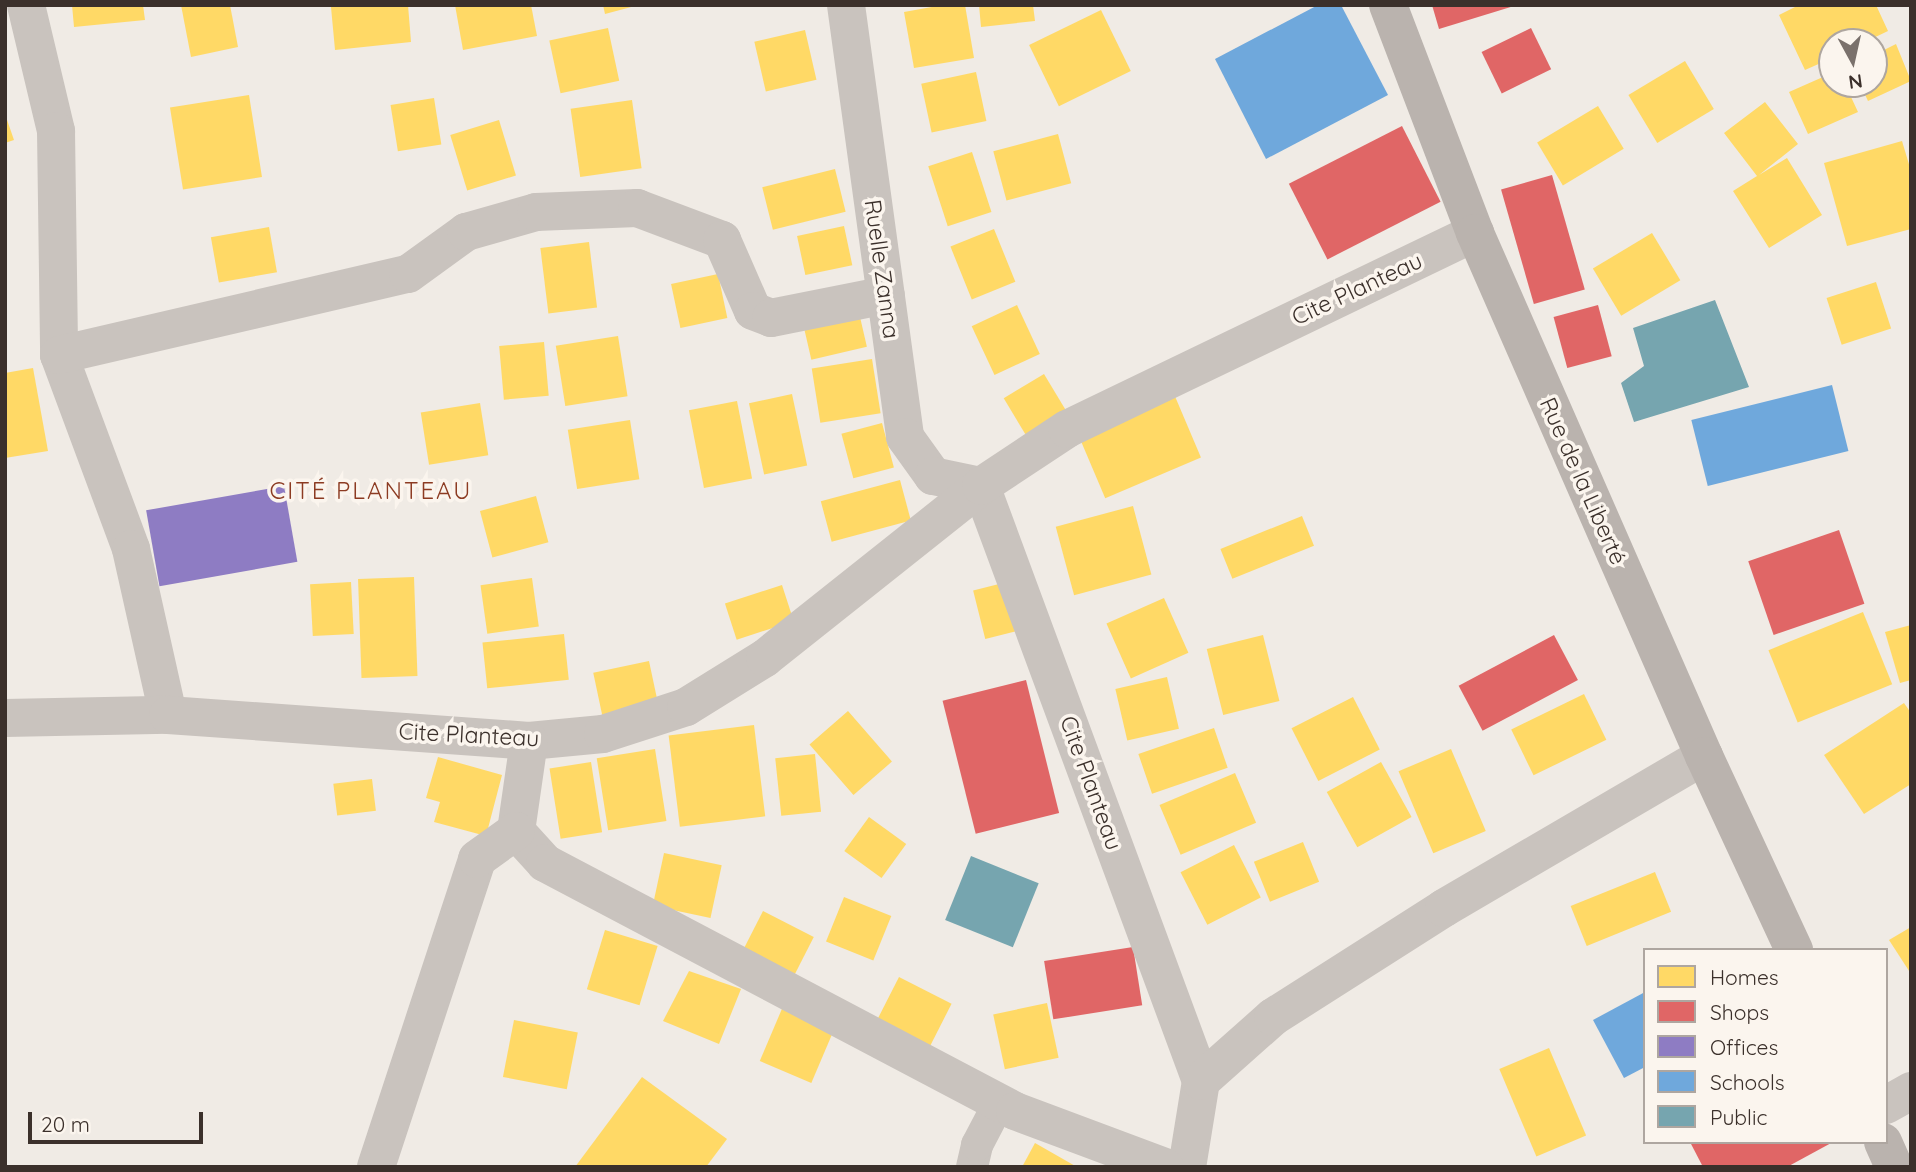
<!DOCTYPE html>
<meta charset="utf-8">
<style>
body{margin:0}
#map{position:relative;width:1916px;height:1172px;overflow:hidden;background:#f0ebe5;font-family:Quicksand,sans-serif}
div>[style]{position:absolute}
.homes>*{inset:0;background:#ffd966;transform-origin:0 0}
.shops>*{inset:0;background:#e06666;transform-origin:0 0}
.offices>*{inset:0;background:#8e7cc3;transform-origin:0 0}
.schools>*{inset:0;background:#6fa8dc;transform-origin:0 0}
.public>*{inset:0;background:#76a5af;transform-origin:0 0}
.lane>*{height:32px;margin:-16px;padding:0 16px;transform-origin:16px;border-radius:16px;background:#c9c3be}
.street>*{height:38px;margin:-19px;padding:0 19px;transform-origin:19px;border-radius:19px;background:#c9c3be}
.secondary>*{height:38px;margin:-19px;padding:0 19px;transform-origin:19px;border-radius:19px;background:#bab3ae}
span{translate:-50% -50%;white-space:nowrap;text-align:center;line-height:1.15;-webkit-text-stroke:7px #fbf5ee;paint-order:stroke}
.street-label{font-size:23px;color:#3b302b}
.neighbourhood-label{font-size:24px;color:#8c3b22;letter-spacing:2px}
.frame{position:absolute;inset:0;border:7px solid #3b302b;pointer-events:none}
.legend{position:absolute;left:1643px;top:948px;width:245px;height:196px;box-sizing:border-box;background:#fbf5ee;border:2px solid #aea6a0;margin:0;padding:9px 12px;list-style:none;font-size:21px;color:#3b302b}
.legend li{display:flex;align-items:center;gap:14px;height:35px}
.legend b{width:35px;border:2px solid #aea6a0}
.north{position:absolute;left:1818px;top:28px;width:70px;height:70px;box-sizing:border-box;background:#fbf5ee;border:2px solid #aea6a0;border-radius:50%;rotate:172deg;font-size:19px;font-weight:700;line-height:28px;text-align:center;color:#3b302b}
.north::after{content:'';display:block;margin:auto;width:24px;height:32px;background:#7a716c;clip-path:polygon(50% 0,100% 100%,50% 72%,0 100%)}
.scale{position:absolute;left:28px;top:1112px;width:175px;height:32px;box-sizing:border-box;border:4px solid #3b302b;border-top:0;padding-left:9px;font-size:21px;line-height:24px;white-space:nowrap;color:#3b302b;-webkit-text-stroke:5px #fbf5ee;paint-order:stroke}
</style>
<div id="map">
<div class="homes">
<div style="clip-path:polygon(72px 5px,143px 5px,145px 20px,74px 27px)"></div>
<div style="clip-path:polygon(181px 5px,230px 5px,238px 47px,191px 57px)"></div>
<div style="clip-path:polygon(346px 5px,408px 5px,411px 42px,335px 50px,331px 7px)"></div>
<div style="clip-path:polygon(455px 5px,531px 5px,537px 36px,463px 50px)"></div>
<div style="clip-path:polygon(603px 5px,635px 5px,635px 6px,605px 14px)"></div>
<div style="clip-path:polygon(943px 5px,965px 5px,974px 58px,914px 68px,904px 12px)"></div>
<div style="clip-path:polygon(979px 5px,1033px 5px,1035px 21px,981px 27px)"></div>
<div style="clip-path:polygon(1799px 5px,1876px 5px,1888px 31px,1865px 42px,1832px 42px,1832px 58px,1805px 70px,1779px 15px)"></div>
<div style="left:1101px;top:10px;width:68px;height:80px;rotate:64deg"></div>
<div style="left:608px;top:28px;width:54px;height:60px;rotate:78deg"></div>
<div style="left:805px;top:30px;width:51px;height:52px;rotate:77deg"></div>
<div style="clip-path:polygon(1896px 44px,1911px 81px,1868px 101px,1860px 84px,1874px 84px,1874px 55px)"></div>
<div style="left:1685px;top:61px;width:56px;height:66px;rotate:59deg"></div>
<div style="left:976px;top:72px;width:50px;height:56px;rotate:78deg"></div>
<div style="clip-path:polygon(1832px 73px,1832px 84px,1845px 84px,1858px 112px,1808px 134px,1789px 92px)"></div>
<div style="left:249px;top:95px;width:83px;height:80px;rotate:81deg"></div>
<div style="left:434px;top:98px;width:47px;height:44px;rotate:81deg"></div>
<div style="left:632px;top:100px;width:69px;height:62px;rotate:82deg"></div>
<div style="clip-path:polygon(1765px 102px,1798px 144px,1759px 175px,1787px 158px,1822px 215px,1769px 248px,1733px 191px,1757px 176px,1724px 133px)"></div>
<div style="left:1598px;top:106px;width:50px;height:71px;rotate:59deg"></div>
<div style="clip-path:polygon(5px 114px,14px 140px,5px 143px)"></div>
<div style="left:499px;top:120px;width:58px;height:51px;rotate:73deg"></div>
<div style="left:1058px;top:134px;width:51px;height:67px;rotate:75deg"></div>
<div style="clip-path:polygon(1902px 141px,1911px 171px,1911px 229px,1847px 246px,1824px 163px)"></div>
<div style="left:972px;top:152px;width:63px;height:46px;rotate:72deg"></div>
<div style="left:835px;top:169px;width:44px;height:75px;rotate:76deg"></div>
<div style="left:844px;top:226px;width:40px;height:48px;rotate:78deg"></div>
<div style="left:269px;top:227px;width:46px;height:59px;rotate:80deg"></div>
<div style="left:994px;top:229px;width:57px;height:47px;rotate:68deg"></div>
<div style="left:1652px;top:233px;width:55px;height:69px;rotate:59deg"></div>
<div style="left:589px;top:242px;width:66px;height:49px;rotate:83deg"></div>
<div style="left:718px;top:274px;width:45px;height:48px;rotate:78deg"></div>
<div style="left:1876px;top:282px;width:49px;height:52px;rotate:72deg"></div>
<div style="left:857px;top:304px;width:44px;height:57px;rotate:77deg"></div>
<div style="left:1017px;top:305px;width:54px;height:50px;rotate:65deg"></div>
<div style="left:618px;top:336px;width:61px;height:63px;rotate:81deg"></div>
<div style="left:544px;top:342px;width:54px;height:45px;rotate:85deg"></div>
<div style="left:872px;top:359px;width:55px;height:61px;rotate:81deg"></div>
<div style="clip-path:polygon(33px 368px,48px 451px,5px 458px,5px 373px)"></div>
<div style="left:1044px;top:374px;width:50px;height:47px;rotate:59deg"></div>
<div style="left:792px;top:394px;width:73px;height:44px;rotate:78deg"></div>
<div style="left:1174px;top:394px;width:69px;height:104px;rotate:67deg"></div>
<div style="left:737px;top:401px;width:79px;height:49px;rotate:79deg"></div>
<div style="left:480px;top:403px;width:53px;height:60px;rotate:81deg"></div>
<div style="left:630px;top:420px;width:60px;height:63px;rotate:81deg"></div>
<div style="left:882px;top:423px;width:46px;height:42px;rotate:75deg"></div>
<div style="left:900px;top:480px;width:42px;height:82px;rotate:75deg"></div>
<div style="left:536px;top:496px;width:48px;height:58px;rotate:75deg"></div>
<div style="left:1133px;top:506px;width:71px;height:80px;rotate:75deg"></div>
<div style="left:1302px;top:516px;width:32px;height:88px;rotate:68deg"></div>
<div style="left:414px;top:577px;width:99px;height:56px;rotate:88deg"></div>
<div style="left:532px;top:578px;width:49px;height:52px;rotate:82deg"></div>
<div style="left:1011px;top:581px;width:50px;height:39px;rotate:76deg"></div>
<div style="left:351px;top:582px;width:52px;height:41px;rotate:87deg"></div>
<div style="left:782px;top:585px;width:38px;height:60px;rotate:72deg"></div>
<div style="left:1164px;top:598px;width:60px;height:63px;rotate:66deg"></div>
<div style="left:1863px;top:612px;width:78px;height:102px;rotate:68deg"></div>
<div style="clip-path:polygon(1911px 625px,1911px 680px,1900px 683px,1885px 632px)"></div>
<div style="left:564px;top:634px;width:46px;height:82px;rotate:84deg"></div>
<div style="left:1263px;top:635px;width:68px;height:58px;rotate:76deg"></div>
<div style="left:649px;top:661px;width:44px;height:57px;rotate:78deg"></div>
<div style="left:1167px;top:677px;width:53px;height:53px;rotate:77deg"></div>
<div style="left:1584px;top:694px;width:51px;height:81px;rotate:64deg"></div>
<div style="left:1353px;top:697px;width:59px;height:69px;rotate:63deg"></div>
<div style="clip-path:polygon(1904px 703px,1911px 713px,1911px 784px,1864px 814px,1824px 755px)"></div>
<div style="left:848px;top:711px;width:67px;height:51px;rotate:49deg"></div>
<div style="left:754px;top:725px;width:92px;height:86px;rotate:83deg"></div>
<div style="left:1214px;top:728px;width:42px;height:80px;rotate:71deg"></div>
<div style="left:655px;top:749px;width:73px;height:59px;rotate:81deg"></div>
<div style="left:1451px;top:749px;width:89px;height:57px;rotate:67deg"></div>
<div style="left:815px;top:754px;width:58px;height:40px;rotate:84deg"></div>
<div style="clip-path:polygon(438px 757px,502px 775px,486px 836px,434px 822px,440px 802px,426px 798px)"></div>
<div style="left:591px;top:762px;width:71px;height:42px;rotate:81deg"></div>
<div style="left:1381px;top:762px;width:63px;height:62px;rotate:61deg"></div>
<div style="left:1235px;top:773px;width:54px;height:82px;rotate:67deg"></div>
<div style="left:372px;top:779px;width:32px;height:39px;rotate:83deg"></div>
<div style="left:869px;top:817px;width:46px;height:42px;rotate:36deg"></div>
<div style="left:1303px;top:842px;width:43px;height:53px;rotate:68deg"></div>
<div style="left:1234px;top:845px;width:59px;height:60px;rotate:63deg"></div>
<div style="left:664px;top:853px;width:59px;height:54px;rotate:12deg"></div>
<div style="left:1655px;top:872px;width:43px;height:91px;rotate:68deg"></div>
<div style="left:844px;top:897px;width:51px;height:48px;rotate:22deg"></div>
<div style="left:763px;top:911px;width:57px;height:48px;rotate:27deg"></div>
<div style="clip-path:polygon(1911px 927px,1911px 974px,1889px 940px)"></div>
<div style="left:605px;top:930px;width:55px;height:62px;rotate:17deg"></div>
<div style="clip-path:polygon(689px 971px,741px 989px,719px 1044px,663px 1021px)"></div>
<div style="left:899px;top:977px;width:59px;height:47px;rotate:27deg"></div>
<div style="left:1047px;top:1003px;width:56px;height:55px;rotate:78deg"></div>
<div style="left:784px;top:1004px;width:56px;height:62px;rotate:23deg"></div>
<div style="left:514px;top:1020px;width:65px;height:58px;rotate:11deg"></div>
<div style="left:1549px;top:1048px;width:95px;height:54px;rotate:67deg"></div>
<div style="clip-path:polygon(642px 1077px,727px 1139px,706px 1167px,575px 1167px)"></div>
<div style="clip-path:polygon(1035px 1143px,1077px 1167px,1022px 1167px)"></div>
</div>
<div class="shops">
<div style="clip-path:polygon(1432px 5px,1513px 5px,1514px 6px,1439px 29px)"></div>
<div style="left:1531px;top:28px;width:46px;height:55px;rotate:64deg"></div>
<div style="left:1402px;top:126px;width:85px;height:127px;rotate:63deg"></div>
<div style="left:1552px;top:175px;width:119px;height:53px;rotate:74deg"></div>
<div style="left:1598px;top:305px;width:53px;height:46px;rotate:75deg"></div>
<div style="left:1839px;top:530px;width:78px;height:96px;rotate:71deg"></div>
<div style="left:1554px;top:635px;width:51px;height:108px;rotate:62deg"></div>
<div style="left:1026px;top:680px;width:137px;height:86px;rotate:76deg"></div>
<div style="left:1133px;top:947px;width:59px;height:90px;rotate:81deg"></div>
<div style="clip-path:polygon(1690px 1142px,1833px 1142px,1787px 1167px,1703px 1167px)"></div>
</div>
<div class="offices">
<div style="left:284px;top:486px;width:77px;height:140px;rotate:80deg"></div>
</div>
<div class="schools">
<div style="clip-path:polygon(1318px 5px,1341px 5px,1388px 95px,1266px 159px,1215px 59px)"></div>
<div style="left:1832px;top:385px;width:68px;height:145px;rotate:76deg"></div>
<div style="clip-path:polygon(1645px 992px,1645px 1067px,1624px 1078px,1593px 1020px)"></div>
</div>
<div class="public">
<div style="clip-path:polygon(1715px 300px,1749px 387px,1634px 422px,1621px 383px,1644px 366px,1633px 328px)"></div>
<div style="left:971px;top:856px;width:73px;height:69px;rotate:22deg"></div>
</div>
<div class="lane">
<div style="left:972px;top:1167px;width:23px;rotate:-77deg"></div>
<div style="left:977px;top:1145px;width:47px;rotate:-62.4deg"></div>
</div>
<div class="street">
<div style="left:26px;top:5px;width:130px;rotate:76.6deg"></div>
<div style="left:56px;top:131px;width:224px;rotate:89.2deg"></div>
<div style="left:59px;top:355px;width:207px;rotate:69.6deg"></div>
<div style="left:131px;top:549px;width:170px;rotate:77.4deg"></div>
<div style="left:846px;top:5px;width:436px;rotate:82.2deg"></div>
<div style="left:905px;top:437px;width:48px;rotate:54.3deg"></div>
<div style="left:933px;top:476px;width:49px;rotate:11.8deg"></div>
<div style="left:981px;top:486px;width:634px;rotate:69.71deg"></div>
<div style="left:1201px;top:1081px;width:87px;rotate:99.2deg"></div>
<div style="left:59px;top:355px;width:358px;rotate:-13.1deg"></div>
<div style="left:408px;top:274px;width:72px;rotate:-35.9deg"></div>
<div style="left:466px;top:232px;width:73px;rotate:-15.9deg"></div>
<div style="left:536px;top:212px;width:101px;rotate:-2.3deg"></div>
<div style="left:637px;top:208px;width:91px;rotate:20.6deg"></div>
<div style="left:722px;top:240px;width:77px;rotate:66.4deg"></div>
<div style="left:753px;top:311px;width:19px;rotate:21deg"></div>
<div style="left:771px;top:318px;width:117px;rotate:-11.3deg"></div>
<div style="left:5px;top:718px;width:163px;rotate:-1.1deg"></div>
<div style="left:168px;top:715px;width:362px;rotate:4.1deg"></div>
<div style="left:529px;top:741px;width:74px;rotate:-5.4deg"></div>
<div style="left:603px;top:734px;width:87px;rotate:-18deg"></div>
<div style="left:686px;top:707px;width:93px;rotate:-31.8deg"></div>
<div style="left:765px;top:658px;width:276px;rotate:-38.5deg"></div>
<div style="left:981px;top:486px;width:103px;rotate:-33.5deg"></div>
<div style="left:1067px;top:429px;width:453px;rotate:-25.7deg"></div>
<div style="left:529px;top:741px;width:91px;rotate:98.2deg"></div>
<div style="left:516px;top:831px;width:43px;rotate:47.8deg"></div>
<div style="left:545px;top:863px;width:531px;rotate:27.82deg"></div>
<div style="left:1015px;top:1111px;width:160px;rotate:20.5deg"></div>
<div style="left:1201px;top:1081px;width:96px;rotate:-41.6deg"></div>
<div style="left:1273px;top:1017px;width:203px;rotate:-32.5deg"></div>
<div style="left:1444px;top:908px;width:301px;rotate:-30.3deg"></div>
<div style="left:1886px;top:1105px;width:29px;rotate:-29deg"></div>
<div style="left:376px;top:1167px;width:324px;rotate:-71.8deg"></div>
<div style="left:477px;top:859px;width:48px;rotate:-35.7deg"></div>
</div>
<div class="secondary">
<div style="left:1388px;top:5px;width:244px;rotate:69.1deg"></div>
<div style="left:1475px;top:233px;width:571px;rotate:66.35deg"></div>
<div style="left:1704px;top:756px;width:214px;rotate:65.1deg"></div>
<div style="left:1883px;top:1142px;width:27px;rotate:66deg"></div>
</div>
<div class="street-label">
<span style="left:882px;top:269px;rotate:82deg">Ruelle Zanna</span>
<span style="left:1357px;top:289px;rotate:-25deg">Cite Planteau</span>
<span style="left:1583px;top:481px;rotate:66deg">Rue de la Liberté</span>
<span style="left:469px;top:735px;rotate:3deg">Cite Planteau</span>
<span style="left:1091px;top:783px;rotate:70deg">Cite Planteau</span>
</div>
<div class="neighbourhood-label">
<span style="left:371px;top:491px">CITÉ PLANTEAU</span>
</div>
<div class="frame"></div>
<ul class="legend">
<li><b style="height:19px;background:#ffd966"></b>Homes</li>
<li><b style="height:19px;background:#e06666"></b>Shops</li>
<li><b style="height:19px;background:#8e7cc3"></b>Offices</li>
<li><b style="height:19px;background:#6fa8dc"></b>Schools</li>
<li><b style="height:19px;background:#76a5af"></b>Public</li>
</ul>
<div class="north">N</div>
<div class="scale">20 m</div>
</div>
